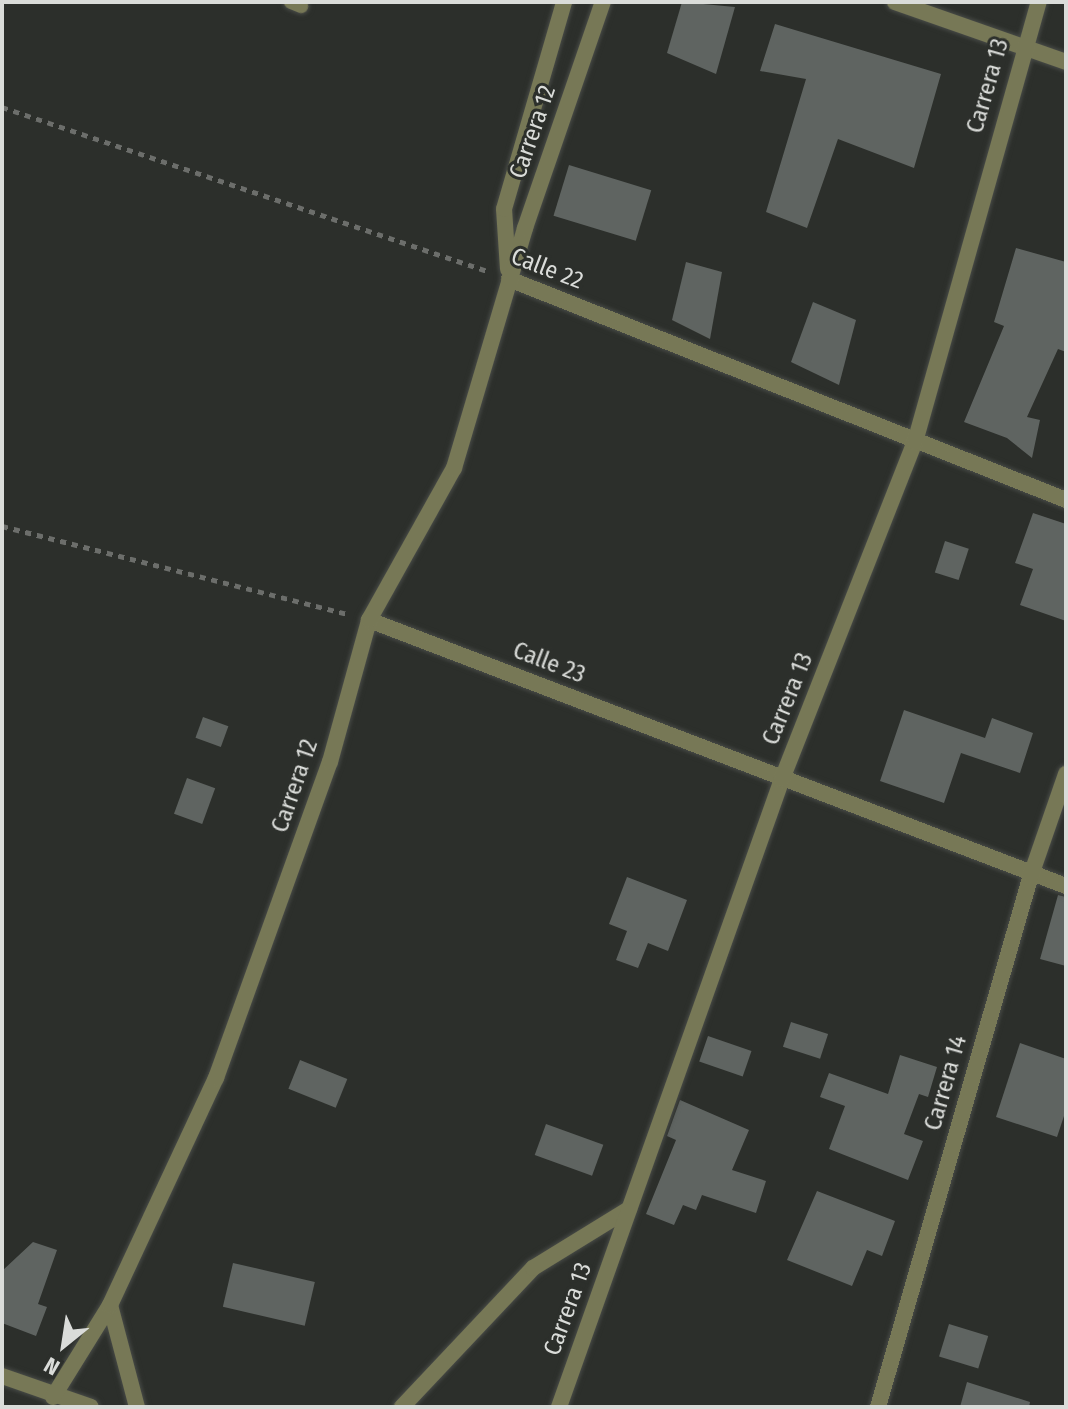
<!DOCTYPE html>
<style>
body{margin:0}
#map{position:relative;width:1068px;height:1409px;overflow:hidden;background:#2c2f2b;font-family:"Fira Sans Condensed",sans-serif}
div>[style]{position:absolute}
.building>*{inset:0;background:#5f6461;transform-origin:0 0}
.path>*{height:5px;margin-top:-2.5px;transform-origin:0;background:repeating-linear-gradient(90deg,#6c6e6b 0 6px,transparent 0 12px)}
.roads{filter:drop-shadow(0 0 2px #484b47) drop-shadow(0 0 2px #484b47)}
.lane>*{height:14px;margin:-7px;padding:0 7px;transform-origin:7px;border-radius:7px;background:#777856}
.street>*{height:16px;margin:-8px;padding:0 8px;transform-origin:8px;border-radius:8px;background:#777856}
span{translate:-50% -50%;white-space:nowrap;text-align:center;line-height:1.15;-webkit-text-stroke:6px #2c2f2b;paint-order:stroke}
.street-label{font-size:24px;color:#dadcd9}
.frame{position:absolute;inset:0;border:4px solid #dadcd9;pointer-events:none}
.north{position:absolute;left:24px;top:1305px;width:80px;height:80px;-webkit-text-stroke:6px #2c2f2b;paint-order:stroke;rotate:210deg;font-size:22px;font-weight:700;line-height:32px;text-align:center;color:#dadcd9}
.north::after{content:'';display:block;margin:auto;width:28px;height:36px;background:#dadcd9;clip-path:polygon(50% 0,100% 100%,50% 72%,0 100%)}
</style>
<div id="map">
<div class="building">
<div style="clip-path:polygon(682px 2px,735px 7px,716px 74px,667px 53px)"></div>
<div style="clip-path:polygon(775px 24px,941px 74px,914px 168px,838px 139px,807px 228px,766px 212px,806px 79px,760px 71px)"></div>
<div style="left:569px;top:165px;width:86px;height:53px;rotate:17deg"></div>
<div style="clip-path:polygon(1016px 248px,1066px 262px,1066px 352px,1058px 349px,1027px 417px,1040px 420px,1032px 458px,1007px 438px,964px 422px,1004px 326px,994px 322px)"></div>
<div style="clip-path:polygon(686px 262px,722px 272px,710px 339px,672px 320px)"></div>
<div style="clip-path:polygon(813px 302px,856px 320px,839px 385px,791px 362px)"></div>
<div style="clip-path:polygon(1033px 513px,1066px 524px,1066px 621px,1020px 605px,1033px 569px,1015px 563px)"></div>
<div style="left:945px;top:541px;width:25px;height:33px;rotate:18deg"></div>
<div style="clip-path:polygon(904px 710px,985px 738px,992px 718px,1033px 733px,1020px 773px,961px 753px,944px 803px,880px 781px)"></div>
<div style="left:203px;top:717px;width:27px;height:22px;rotate:20deg"></div>
<div style="left:187px;top:778px;width:30px;height:38px;rotate:20deg"></div>
<div style="clip-path:polygon(627px 877px,687px 900px,668px 951px,648px 943px,638px 968px,616px 960px,627px 931px,609px 924px)"></div>
<div style="clip-path:polygon(1058px 895px,1066px 897px,1066px 966px,1040px 959px)"></div>
<div style="left:791px;top:1022px;width:39px;height:26px;rotate:18deg"></div>
<div style="left:708px;top:1036px;width:46px;height:27px;rotate:19deg"></div>
<div style="clip-path:polygon(1020px 1043px,1066px 1059px,1066px 1110px,1057px 1137px,996px 1117px)"></div>
<div style="clip-path:polygon(900px 1055px,937px 1067px,928px 1097px,919px 1094px,904px 1134px,923px 1141px,908px 1180px,829px 1149px,845px 1106px,820px 1097px,829px 1073px,888px 1094px)"></div>
<div style="left:300px;top:1060px;width:51px;height:31px;rotate:22deg"></div>
<div style="clip-path:polygon(680px 1100px,749px 1130px,732px 1170px,766px 1181px,756px 1213px,702px 1195px,696px 1210px,683px 1205px,674px 1225px,646px 1214px,676px 1140px,667px 1136px)"></div>
<div style="left:546px;top:1124px;width:61px;height:33px;rotate:20deg"></div>
<div style="clip-path:polygon(817px 1191px,895px 1221px,882px 1256px,867px 1250px,852px 1286px,787px 1260px)"></div>
<div style="clip-path:polygon(33px 1242px,57px 1250px,38px 1304px,47px 1307px,36px 1336px,2px 1323px,2px 1271px)"></div>
<div style="left:233px;top:1263px;width:84px;height:45px;rotate:13deg"></div>
<div style="left:949px;top:1324px;width:41px;height:34px;rotate:17deg"></div>
<div style="clip-path:polygon(967px 1382px,1030px 1402px,1029px 1407px,960px 1407px)"></div>
</div>
<div class="path">
<div style="left:2px;top:107px;width:515px;rotate:18.68deg"></div>
<div style="left:2px;top:526px;width:359px;rotate:14.3deg"></div>
</div>
<div class="roads">
<div class="lane">
<div style="left:291px;top:2px;width:11px;rotate:22deg"></div>
</div>
<div class="street">
<div style="left:895px;top:2px;width:181px;rotate:19.3deg"></div>
<div style="left:508px;top:269px;width:60px;rotate:-93.8deg"></div>
<div style="left:504px;top:209px;width:216px;rotate:-73.8deg"></div>
<div style="left:509px;top:279px;width:599px;rotate:21.64deg"></div>
<div style="left:369px;top:620px;width:746px;rotate:20.89deg"></div>
<div style="left:110px;top:1305px;width:106px;rotate:75.2deg"></div>
<div style="left:2px;top:1376px;width:94px;rotate:19.2deg"></div>
<div style="left:53px;top:1397px;width:108px;rotate:-58.2deg"></div>
<div style="left:110px;top:1305px;width:251px;rotate:-65deg"></div>
<div style="left:216px;top:1078px;width:336px;rotate:-70.2deg"></div>
<div style="left:330px;top:762px;width:147px;rotate:-74.6deg"></div>
<div style="left:369px;top:620px;width:174px;rotate:-60.8deg"></div>
<div style="left:454px;top:468px;width:250px;rotate:-73.5deg"></div>
<div style="left:525px;top:228px;width:239px;rotate:-71deg"></div>
<div style="left:402px;top:1407px;width:191px;rotate:-46.7deg"></div>
<div style="left:533px;top:1268px;width:113px;rotate:-31.6deg"></div>
<div style="left:559px;top:1407px;width:666px;rotate:-70.45deg"></div>
<div style="left:782px;top:779px;width:362px;rotate:-68.5deg"></div>
<div style="left:915px;top:442px;width:457px;rotate:-74.3deg"></div>
<div style="left:878px;top:1407px;width:554px;rotate:-73.96deg"></div>
<div style="left:1031px;top:875px;width:107px;rotate:-70.9deg"></div>
</div>
</div>
<div class="street-label">
<span style="left:988px;top:86px;rotate:-74deg">Carrera 13</span>
<span style="left:533px;top:132px;rotate:-71deg">Carrera 12</span>
<span style="left:547px;top:269px;rotate:21deg">Calle 22</span>
<span style="left:549px;top:663px;rotate:21deg">Calle 23</span>
<span style="left:788px;top:699px;rotate:-68deg">Carrera 13</span>
<span style="left:295px;top:786px;rotate:-71deg">Carrera 12</span>
<span style="left:946px;top:1083px;rotate:-74deg">Carrera 14</span>
<span style="left:568px;top:1309px;rotate:-70deg">Carrera 13</span>
</div>
<div class="frame"></div>
<div class="north">N</div>
</div>
